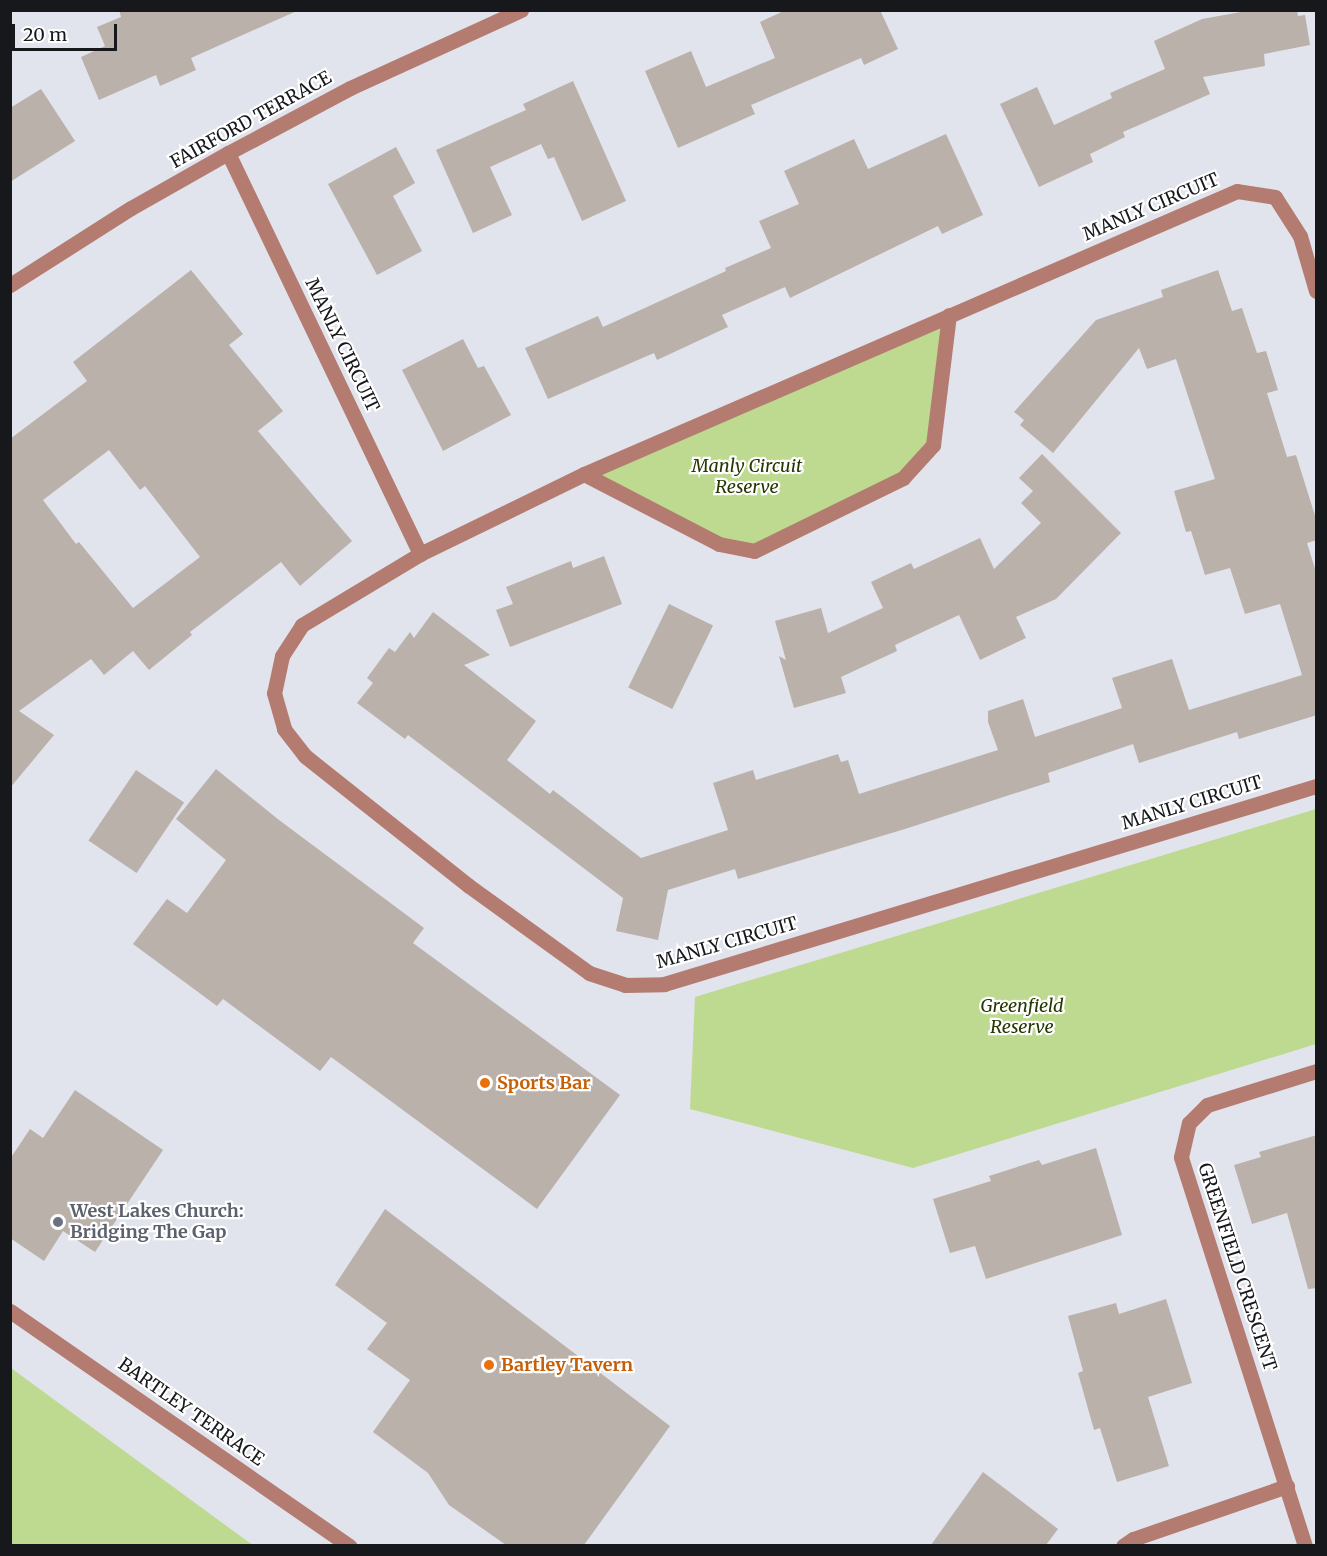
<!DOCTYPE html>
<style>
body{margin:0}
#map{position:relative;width:1327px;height:1556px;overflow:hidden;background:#e1e3ed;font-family:Merriweather,serif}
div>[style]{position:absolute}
.green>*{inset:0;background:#bdda90}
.building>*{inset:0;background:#bbb1ab;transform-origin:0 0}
.minor>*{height:15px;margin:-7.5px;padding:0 7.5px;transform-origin:7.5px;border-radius:7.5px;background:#b47c71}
.dots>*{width:16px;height:16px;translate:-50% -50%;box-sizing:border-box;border:3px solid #fff;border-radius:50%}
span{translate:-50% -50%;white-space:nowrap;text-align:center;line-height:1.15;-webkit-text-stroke:4.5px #fff;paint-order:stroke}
.street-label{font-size:18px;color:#17181b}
.park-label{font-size:18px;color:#263700;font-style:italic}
.food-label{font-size:18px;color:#c56008;font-weight:700}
.left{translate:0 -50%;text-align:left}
.worship-label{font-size:18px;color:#5b616d;font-weight:700}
.frame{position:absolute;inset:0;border:12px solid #17181b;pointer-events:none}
.scale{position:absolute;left:12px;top:24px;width:105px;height:27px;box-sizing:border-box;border:3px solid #17181b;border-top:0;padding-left:8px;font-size:18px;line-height:21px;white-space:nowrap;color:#17181b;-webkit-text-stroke:4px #fff;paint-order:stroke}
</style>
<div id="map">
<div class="green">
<div style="clip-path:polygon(949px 315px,933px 445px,903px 478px,754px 551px,719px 544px,584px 474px)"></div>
<div style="clip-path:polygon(1316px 809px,1316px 1044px,913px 1168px,690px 1109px,695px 997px)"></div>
<div style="clip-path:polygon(11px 1368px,247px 1541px,253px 1545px,11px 1545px)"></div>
</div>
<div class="building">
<div style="clip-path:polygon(119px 10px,299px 10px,191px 58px,196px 70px,160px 86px,156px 75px,99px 100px,81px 57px,105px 46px,97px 27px,121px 17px)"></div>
<div style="clip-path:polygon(786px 10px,880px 10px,898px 49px,864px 65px,861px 58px,751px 105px,755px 114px,678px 148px,645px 71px,691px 51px,706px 87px,775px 58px,760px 22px)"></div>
<div style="clip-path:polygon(1252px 10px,1297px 10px,1298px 16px,1305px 15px,1310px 45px,1264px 54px,1265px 66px,1203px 77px,1210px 94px,1123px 132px,1125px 137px,1090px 154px,1093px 162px,1039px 187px,1000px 104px,1037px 87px,1054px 125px,1112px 98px,1110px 93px,1165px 69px,1154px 41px,1202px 19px)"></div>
<div style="clip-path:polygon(573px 81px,626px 201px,582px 221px,554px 157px,548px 159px,541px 144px,490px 167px,512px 215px,473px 233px,436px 150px,526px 110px,523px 104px)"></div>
<div style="clip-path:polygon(41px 89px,75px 141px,10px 182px,10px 108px)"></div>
<div style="clip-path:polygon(946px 134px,983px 215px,942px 234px,938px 226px,790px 298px,785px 287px,722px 315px,728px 327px,657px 360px,654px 353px,548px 399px,525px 348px,598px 316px,603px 327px,726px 271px,725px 268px,771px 248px,759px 221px,799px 204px,784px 171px,854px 139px,868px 169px)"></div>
<div style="clip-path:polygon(396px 147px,415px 183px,393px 196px,422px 251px,377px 275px,328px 184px)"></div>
<div style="clip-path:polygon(evenodd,191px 270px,243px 334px,229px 345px,283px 411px,258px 431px,352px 541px,300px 586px,281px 562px,190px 632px,192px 635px,149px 670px,133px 651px,104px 675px,91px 659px,19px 711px,54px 735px,10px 788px,10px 439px,87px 381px,73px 362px,191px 270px,109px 450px,140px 490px,145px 486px,200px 557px,133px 608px,79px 542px,76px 544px,43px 500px,109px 450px)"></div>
<div style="clip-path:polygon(1218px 270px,1232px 311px,1242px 308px,1257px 353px,1266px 351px,1278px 390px,1267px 393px,1287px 457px,1296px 455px,1317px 522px,1317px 540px,1307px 543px,1317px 575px,1317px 715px,1239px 739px,1237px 732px,1139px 763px,1133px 744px,1048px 773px,1050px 782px,905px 829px,738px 879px,735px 869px,668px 890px,658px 940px,616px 931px,623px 898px,408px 735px,405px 739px,357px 703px,373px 683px,367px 678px,389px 648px,395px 652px,410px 632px,414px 638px,433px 612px,490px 655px,464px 665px,536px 721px,507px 760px,550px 794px,553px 790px,641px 858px,728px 830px,713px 783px,753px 770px,756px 780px,838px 754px,841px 762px,848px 760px,859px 794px,998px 750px,988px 722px,988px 711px,1023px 699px,1035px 737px,1122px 708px,1112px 678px,1172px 659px,1189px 710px,1302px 675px,1280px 604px,1245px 614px,1230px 568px,1205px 575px,1191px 531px,1186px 532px,1174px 491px,1215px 479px,1176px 359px,1147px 369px,1139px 348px,1053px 453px,1020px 425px,1024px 420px,1014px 412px,1096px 320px,1163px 297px,1161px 290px)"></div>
<div style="clip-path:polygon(463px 339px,478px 368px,484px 366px,511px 415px,443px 451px,402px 370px)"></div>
<div style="clip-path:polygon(1042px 454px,1121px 533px,1056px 599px,1016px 617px,1026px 638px,980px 660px,959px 615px,895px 645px,897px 651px,841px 677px,846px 693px,794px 708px,779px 656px,786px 660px,775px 621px,821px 608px,828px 633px,883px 608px,871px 582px,911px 563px,914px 569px,980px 538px,994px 569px,1041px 523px,1021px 503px,1033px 491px,1019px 478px)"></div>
<div style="clip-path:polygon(604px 556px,622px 604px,510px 647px,496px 610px,513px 604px,506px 587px,571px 561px,573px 568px)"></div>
<div style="left:669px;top:604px;width:49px;height:93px;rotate:26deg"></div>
<div style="clip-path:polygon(216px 769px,279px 820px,424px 928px,413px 943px,620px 1095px,537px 1209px,331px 1057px,320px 1071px,223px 999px,217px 1006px,133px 944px,167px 899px,187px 913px,226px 860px,176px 819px)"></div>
<div style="left:136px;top:770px;width:58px;height:85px;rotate:34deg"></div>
<div style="clip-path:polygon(75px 1090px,163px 1150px,95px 1252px,63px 1231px,44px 1261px,10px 1238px,10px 1159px,30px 1129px,43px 1138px)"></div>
<div style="clip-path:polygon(1317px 1135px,1317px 1288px,1308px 1289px,1287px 1213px,1252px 1224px,1234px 1165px,1261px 1157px,1259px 1152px)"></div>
<div style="clip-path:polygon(1096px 1148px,1122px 1235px,986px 1279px,975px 1246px,950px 1253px,933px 1199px,991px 1181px,989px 1176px,1039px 1160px,1042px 1165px)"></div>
<div style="clip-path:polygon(385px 1209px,670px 1426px,584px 1545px,506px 1545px,449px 1505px,428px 1473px,373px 1432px,410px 1380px,367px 1349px,387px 1323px,335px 1285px)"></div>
<div style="clip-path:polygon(1166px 1299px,1192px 1383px,1148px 1397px,1169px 1466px,1117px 1482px,1100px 1428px,1094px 1430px,1078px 1373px,1083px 1371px,1068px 1316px,1116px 1303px,1119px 1314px)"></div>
<div style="clip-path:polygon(983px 1472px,1058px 1529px,1046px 1545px,931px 1545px)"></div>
</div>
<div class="minor">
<div style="left:228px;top:153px;width:445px;rotate:64.4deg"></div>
<div style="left:10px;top:285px;width:143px;rotate:-32.5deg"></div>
<div style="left:131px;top:208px;width:112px;rotate:-29.6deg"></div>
<div style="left:228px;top:153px;width:138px;rotate:-28deg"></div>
<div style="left:350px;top:88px;width:188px;rotate:-24.5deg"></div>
<div style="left:1316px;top:291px;width:57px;rotate:-106.2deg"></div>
<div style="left:1300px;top:236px;width:46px;rotate:-122.7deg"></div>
<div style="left:1275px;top:197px;width:38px;rotate:-171deg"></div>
<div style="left:1237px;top:191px;width:712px;rotate:156.57deg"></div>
<div style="left:584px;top:474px;width:182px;rotate:154deg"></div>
<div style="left:420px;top:554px;width:138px;rotate:149deg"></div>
<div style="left:302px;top:625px;width:37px;rotate:123deg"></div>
<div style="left:282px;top:656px;width:38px;rotate:102deg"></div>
<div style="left:274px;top:693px;width:37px;rotate:74deg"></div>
<div style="left:284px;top:729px;width:34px;rotate:52deg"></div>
<div style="left:305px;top:756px;width:209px;rotate:38.4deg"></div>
<div style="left:469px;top:886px;width:148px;rotate:35.9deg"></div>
<div style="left:589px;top:973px;width:38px;rotate:18deg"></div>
<div style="left:625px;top:985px;width:39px;rotate:-1deg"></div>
<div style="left:664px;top:984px;width:681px;rotate:-16.89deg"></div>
<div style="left:584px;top:474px;width:152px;rotate:27.4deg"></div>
<div style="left:719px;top:544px;width:36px;rotate:11deg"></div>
<div style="left:754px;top:551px;width:166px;rotate:-26.1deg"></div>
<div style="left:903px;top:478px;width:45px;rotate:-47.7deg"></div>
<div style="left:933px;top:445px;width:131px;rotate:-83deg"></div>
<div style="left:10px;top:1311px;width:413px;rotate:34.7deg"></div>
<div style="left:1123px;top:1546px;width:12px;rotate:-35deg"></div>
<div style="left:1133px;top:1539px;width:163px;rotate:-19deg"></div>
<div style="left:1305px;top:1546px;width:408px;rotate:-107.7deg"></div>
<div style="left:1181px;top:1157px;width:35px;rotate:-77deg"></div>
<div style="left:1189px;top:1123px;width:25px;rotate:-45deg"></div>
<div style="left:1207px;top:1105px;width:114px;rotate:-17.3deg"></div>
</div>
<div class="dots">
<div style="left:485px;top:1083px;background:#e8710a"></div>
<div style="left:58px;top:1222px;background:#6b7280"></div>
<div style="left:489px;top:1365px;background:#e8710a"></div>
</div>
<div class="street-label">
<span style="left:251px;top:120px;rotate:-29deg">FAIRFORD TERRACE</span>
<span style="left:1151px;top:207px;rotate:-23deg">MANLY CIRCUIT</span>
<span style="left:342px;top:345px;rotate:64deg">MANLY CIRCUIT</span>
<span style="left:1192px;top:803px;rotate:-17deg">MANLY CIRCUIT</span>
<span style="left:727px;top:943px;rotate:-16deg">MANLY CIRCUIT</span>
<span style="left:1237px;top:1267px;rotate:72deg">GREENFIELD CRESCENT</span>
<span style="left:191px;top:1412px;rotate:35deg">BARTLEY TERRACE</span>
</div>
<div class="park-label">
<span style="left:747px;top:477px">Manly Circuit<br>Reserve</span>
<span style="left:1022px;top:1017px">Greenfield<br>Reserve</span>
</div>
<div class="food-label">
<span class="left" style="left:497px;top:1083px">Sports Bar</span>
<span class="left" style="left:501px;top:1365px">Bartley Tavern</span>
</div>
<div class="worship-label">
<span class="left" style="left:70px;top:1222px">West Lakes Church:<br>Bridging The Gap</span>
</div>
<div class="frame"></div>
<div class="scale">20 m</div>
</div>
